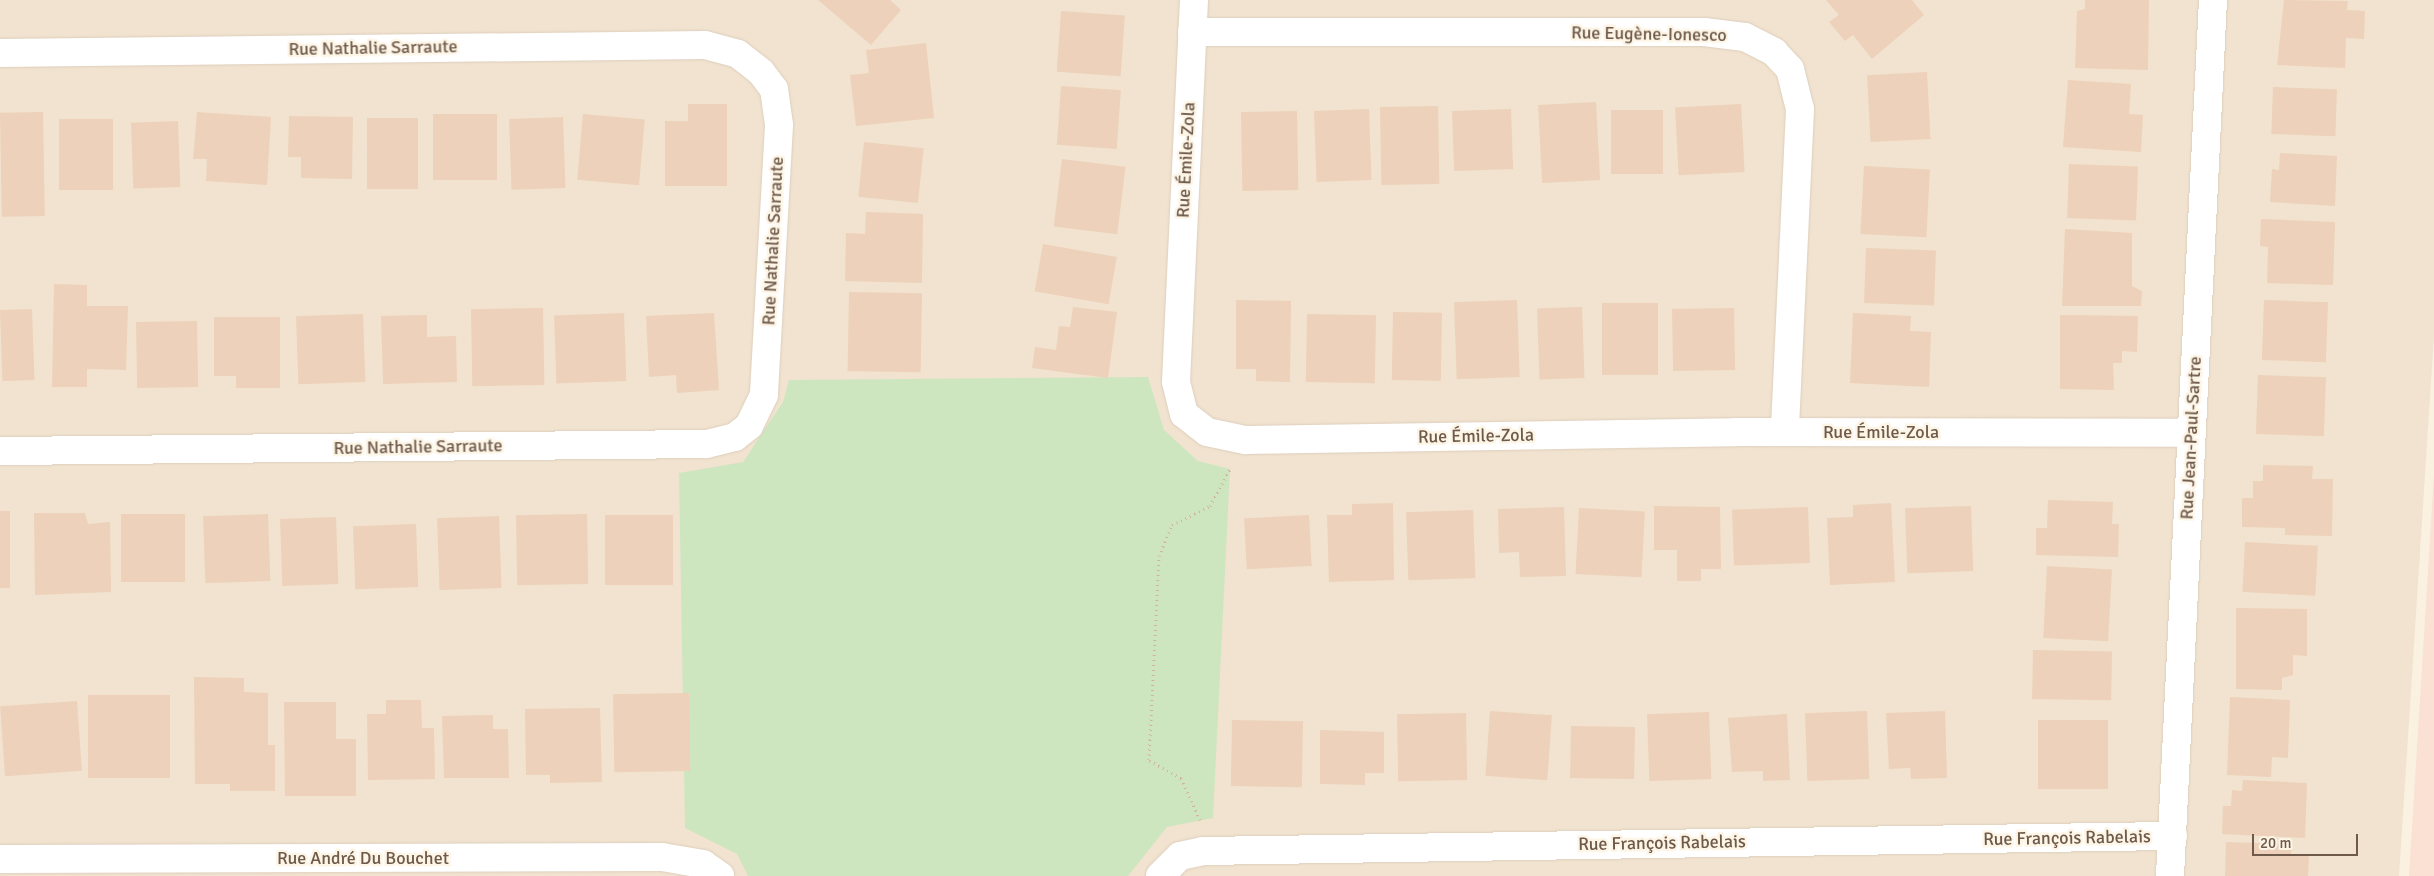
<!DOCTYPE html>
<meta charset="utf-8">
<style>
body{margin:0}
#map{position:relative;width:2434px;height:876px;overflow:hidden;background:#faf1e0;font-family:Signika,sans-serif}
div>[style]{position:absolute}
.residential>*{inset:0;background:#f1e3cf}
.commercial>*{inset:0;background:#fae1d4}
.green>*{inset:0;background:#cee6c0}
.building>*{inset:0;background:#edd1ba;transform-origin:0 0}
.path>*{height:3px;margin-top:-1.5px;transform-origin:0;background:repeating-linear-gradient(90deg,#d1b49e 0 1px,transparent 0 5px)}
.roads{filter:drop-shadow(0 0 1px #ddcebd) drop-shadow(0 0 1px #ddcebd)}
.minor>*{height:28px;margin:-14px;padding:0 14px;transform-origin:14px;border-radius:14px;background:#fff}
span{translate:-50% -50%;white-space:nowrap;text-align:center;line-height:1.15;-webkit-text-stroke:5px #fdf5e6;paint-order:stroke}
.street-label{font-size:18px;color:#6e594a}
.scale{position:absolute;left:2252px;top:834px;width:106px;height:22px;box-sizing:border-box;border:2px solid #6e594a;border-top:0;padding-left:6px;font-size:15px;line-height:18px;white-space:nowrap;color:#6e594a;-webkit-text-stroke:4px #fdf5e6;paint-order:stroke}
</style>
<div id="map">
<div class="residential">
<div style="clip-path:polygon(0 0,2434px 0,2434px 336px,2399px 876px,0 876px)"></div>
</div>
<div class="commercial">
<div style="clip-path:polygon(2434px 474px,2434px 876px,2409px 876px)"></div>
</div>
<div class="green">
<div style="clip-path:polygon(1148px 377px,1164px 430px,1198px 461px,1230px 469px,1213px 818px,1167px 827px,1128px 876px,748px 876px,737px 854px,685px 828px,679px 473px,743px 462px,783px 402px,789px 380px)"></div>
</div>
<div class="building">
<div style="clip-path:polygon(818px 0,890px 0,901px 10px,871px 45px)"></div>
<div style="clip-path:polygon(1826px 0,1912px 0,1924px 15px,1872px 59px,1853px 35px,1845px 41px,1829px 22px,1839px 15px)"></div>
<div style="clip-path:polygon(2085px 0,2149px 0,2148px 70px,2075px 68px,2077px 11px,2085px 9px)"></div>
<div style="clip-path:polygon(2284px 0,2348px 1px,2347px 10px,2365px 11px,2364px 39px,2346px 38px,2345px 68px,2277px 65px)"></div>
<div style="left:1061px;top:11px;width:64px;height:61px;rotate:4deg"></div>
<div style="clip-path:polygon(926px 43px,934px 118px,856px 126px,850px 75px,869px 73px,866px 50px)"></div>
<div style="left:1927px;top:72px;width:67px;height:60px;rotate:87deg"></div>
<div style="clip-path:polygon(2068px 80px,2131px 84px,2129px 114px,2143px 115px,2141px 152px,2063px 147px)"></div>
<div style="left:1061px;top:86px;width:60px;height:59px;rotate:4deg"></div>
<div style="left:2273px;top:87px;width:64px;height:47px;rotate:2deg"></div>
<div style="left:1596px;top:102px;width:78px;height:58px;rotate:87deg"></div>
<div style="clip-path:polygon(688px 104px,727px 104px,727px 186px,665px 186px,665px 121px,688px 121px)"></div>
<div style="left:1741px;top:104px;width:68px;height:66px;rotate:87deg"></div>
<div style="left:1438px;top:106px;width:78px;height:58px;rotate:89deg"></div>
<div style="left:1369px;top:109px;width:71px;height:55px;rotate:88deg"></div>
<div style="left:1511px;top:109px;width:60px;height:59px;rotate:88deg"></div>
<div style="left:1611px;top:110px;width:52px;height:64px"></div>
<div style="left:1297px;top:111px;width:79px;height:56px;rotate:89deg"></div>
<div style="left:43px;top:112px;width:104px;height:43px;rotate:89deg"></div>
<div style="clip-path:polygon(197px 112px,271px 117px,267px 185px,206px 181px,207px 159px,193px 159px)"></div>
<div style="left:433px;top:114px;width:64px;height:66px"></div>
<div style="left:583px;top:114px;width:62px;height:66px;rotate:5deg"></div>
<div style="clip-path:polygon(289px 116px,353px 117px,352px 179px,301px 178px,301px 157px,288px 157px)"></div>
<div style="left:563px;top:117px;width:71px;height:54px;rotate:88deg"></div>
<div style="left:367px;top:118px;width:51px;height:71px"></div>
<div style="left:59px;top:119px;width:54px;height:71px"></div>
<div style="left:178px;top:121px;width:66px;height:47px;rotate:88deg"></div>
<div style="left:864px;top:142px;width:60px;height:55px;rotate:6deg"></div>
<div style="clip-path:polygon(2280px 153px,2337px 156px,2335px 206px,2270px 202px,2272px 169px,2279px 170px)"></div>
<div style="left:1062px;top:159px;width:64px;height:68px;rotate:7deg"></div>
<div style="left:2069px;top:164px;width:69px;height:54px;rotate:2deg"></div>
<div style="left:1864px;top:166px;width:66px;height:68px;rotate:3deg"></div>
<div style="clip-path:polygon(866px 212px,923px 214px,922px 283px,845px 281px,846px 233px,865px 234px)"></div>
<div style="clip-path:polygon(2261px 219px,2335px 222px,2333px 285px,2267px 283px,2268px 247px,2260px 246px)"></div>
<div style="clip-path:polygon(2065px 229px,2132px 233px,2132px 286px,2142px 291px,2141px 306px,2062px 306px)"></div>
<div style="left:1043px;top:244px;width:75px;height:48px;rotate:10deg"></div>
<div style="left:1866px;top:248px;width:70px;height:55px;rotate:2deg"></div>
<div style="clip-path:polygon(54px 284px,87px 285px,87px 306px,128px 306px,126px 370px,87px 369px,87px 387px,52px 387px)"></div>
<div style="left:849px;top:292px;width:73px;height:79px;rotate:1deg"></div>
<div style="clip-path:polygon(1236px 300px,1291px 301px,1290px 382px,1256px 381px,1256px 369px,1236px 369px)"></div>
<div style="left:1517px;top:300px;width:77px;height:63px;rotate:88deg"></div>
<div style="left:2264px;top:300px;width:64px;height:60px;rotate:2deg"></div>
<div style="left:1602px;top:303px;width:56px;height:72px"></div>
<div style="clip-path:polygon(1073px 307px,1117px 312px,1108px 378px,1032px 368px,1035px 347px,1056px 350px,1059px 326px,1070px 327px)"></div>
<div style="left:1582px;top:307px;width:71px;height:45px;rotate:88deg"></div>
<div style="left:543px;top:308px;width:77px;height:72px;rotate:89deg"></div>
<div style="left:1734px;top:308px;width:62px;height:62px;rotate:89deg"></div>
<div style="left:32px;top:309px;width:71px;height:32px;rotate:88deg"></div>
<div style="left:1393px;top:312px;width:49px;height:68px;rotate:1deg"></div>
<div style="left:624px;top:313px;width:68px;height:70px;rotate:88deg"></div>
<div style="clip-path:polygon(714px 313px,719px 390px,677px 393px,676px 375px,649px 377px,646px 316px)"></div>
<div style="clip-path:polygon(1853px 313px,1911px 316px,1910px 331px,1931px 332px,1929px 387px,1850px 383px)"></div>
<div style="left:363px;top:314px;width:68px;height:67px;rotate:88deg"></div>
<div style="left:1307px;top:314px;width:69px;height:68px;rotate:1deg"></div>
<div style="clip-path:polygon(427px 315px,427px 337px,456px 336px,457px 382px,383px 384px,381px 316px)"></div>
<div style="clip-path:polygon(2060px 315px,2138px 316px,2137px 352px,2122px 351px,2122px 363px,2113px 363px,2114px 390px,2060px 389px)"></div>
<div style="clip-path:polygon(214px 317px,280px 317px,280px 388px,236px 388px,236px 376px,214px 376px)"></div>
<div style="left:197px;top:321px;width:66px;height:61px;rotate:89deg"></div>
<div style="left:2258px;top:375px;width:68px;height:59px;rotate:2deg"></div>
<div style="clip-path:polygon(2263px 465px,2313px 466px,2312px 479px,2333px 479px,2332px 536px,2285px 535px,2285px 528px,2242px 527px,2242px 498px,2253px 498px,2253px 481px,2263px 481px)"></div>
<div style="clip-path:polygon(2048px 500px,2113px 502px,2112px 524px,2119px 524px,2118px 557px,2036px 555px,2036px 528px,2047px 528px)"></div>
<div style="clip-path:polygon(1393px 503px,1394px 580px,1329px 582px,1327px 515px,1352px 515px,1352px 504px)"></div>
<div style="clip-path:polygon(1891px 503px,1895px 582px,1830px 585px,1827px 518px,1853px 517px,1853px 505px)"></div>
<div style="clip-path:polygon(1654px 506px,1720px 507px,1721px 569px,1701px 569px,1701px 581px,1677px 581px,1677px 550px,1654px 550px)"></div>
<div style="left:1971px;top:506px;width:65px;height:66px;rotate:88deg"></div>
<div style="clip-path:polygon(1564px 507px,1566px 576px,1520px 577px,1519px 552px,1499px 553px,1498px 509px)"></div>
<div style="left:1808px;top:507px;width:56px;height:76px;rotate:88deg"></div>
<div style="left:1579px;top:508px;width:66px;height:66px;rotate:3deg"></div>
<div style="left:1473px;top:510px;width:68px;height:67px;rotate:88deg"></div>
<div style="left:0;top:511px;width:10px;height:77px"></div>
<div style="clip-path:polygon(34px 513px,85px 513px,88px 524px,110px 522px,111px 592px,35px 595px)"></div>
<div style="left:121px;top:514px;width:64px;height:68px"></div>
<div style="left:268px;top:514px;width:67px;height:65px;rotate:88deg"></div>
<div style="left:587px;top:514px;width:70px;height:71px;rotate:89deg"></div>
<div style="left:605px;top:515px;width:68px;height:70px"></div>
<div style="left:1309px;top:515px;width:51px;height:65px;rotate:87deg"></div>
<div style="left:499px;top:516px;width:72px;height:62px;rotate:88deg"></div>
<div style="left:336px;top:517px;width:67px;height:56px;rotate:88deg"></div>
<div style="left:416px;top:524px;width:63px;height:63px;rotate:88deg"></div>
<div style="left:2245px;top:542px;width:73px;height:50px;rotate:3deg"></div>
<div style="left:2047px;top:566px;width:65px;height:72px;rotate:3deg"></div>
<div style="clip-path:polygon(2236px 608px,2307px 609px,2307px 656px,2293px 655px,2293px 675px,2282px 678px,2282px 690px,2236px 689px)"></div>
<div style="left:2033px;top:650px;width:79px;height:49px;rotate:1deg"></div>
<div style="clip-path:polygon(194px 677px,244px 678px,244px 692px,268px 693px,268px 745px,275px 745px,275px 791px,230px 791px,230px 784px,195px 784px)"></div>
<div style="left:689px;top:693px;width:78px;height:76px;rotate:89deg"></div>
<div style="left:88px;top:695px;width:82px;height:83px"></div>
<div style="clip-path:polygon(2230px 697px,2290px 700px,2288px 758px,2272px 757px,2271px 777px,2227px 775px)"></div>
<div style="clip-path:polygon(386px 700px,421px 700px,422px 728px,434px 728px,435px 779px,368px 780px,367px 714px,386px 714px)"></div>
<div style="left:77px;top:701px;width:70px;height:77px;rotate:86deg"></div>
<div style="clip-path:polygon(284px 702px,336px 702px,336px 739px,356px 739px,356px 796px,285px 796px)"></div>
<div style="clip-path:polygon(600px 708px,602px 782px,550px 783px,550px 775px,526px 775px,525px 709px)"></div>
<div style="left:1490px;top:711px;width:62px;height:65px;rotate:4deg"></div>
<div style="left:1867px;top:711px;width:68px;height:62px;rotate:88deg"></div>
<div style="clip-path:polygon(1945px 711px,1947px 778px,1911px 779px,1910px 768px,1889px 769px,1886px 713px)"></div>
<div style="left:1709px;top:712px;width:67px;height:62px;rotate:88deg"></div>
<div style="left:1466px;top:713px;width:67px;height:69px;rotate:89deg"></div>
<div style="clip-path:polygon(1787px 714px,1790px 780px,1763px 781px,1763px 771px,1732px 772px,1728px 718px)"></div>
<div style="clip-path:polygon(493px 715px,493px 729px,508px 729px,509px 778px,444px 778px,442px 716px)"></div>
<div style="left:1232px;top:720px;width:71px;height:66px;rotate:1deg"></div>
<div style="left:2038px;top:720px;width:70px;height:69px"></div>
<div style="left:1571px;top:726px;width:64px;height:52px;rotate:1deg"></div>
<div style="clip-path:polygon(1320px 730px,1384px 732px,1384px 773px,1365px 773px,1365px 785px,1320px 784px)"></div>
<div style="clip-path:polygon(2243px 780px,2307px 783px,2305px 838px,2222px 834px,2223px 806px,2231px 806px,2232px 790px,2242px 791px)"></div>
<div style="clip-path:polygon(2226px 842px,2292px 844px,2291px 854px,2309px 855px,2308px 876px,2225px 876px)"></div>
</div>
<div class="path">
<div style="left:1200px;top:820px;width:46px;rotate:-114.3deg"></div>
<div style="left:1181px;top:778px;width:37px;rotate:-151deg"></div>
<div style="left:1149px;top:760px;width:204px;rotate:-87.2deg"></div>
<div style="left:1159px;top:556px;width:34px;rotate:-67deg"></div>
<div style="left:1172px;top:525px;width:42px;rotate:-26.6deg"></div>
<div style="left:1210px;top:506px;width:42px;rotate:-61.6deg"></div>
</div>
<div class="roads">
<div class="minor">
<div style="left:1194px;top:0;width:382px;rotate:92.7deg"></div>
<div style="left:1176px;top:382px;width:33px;rotate:76deg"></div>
<div style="left:1184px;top:414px;width:29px;rotate:38deg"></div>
<div style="left:1207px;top:432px;width:40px;rotate:12deg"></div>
<div style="left:1246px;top:440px;width:490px;rotate:-0.9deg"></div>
<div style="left:1736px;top:432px;width:455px;rotate:0.1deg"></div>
<div style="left:1192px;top:32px;width:512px"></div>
<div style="left:1704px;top:32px;width:41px;rotate:7deg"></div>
<div style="left:1745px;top:37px;width:33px;rotate:27deg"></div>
<div style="left:1774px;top:52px;width:23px;rotate:47deg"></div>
<div style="left:1790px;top:69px;width:41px;rotate:76deg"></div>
<div style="left:1800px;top:109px;width:323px;rotate:92.7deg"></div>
<div style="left:0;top:53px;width:705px;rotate:-0.65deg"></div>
<div style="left:705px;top:45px;width:34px;rotate:15deg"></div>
<div style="left:738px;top:54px;width:29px;rotate:38deg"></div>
<div style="left:761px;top:72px;width:21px;rotate:53deg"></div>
<div style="left:774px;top:89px;width:36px;rotate:82deg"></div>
<div style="left:779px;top:125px;width:270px;rotate:93.2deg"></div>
<div style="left:764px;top:395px;width:34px;rotate:116deg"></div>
<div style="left:749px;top:426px;width:18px;rotate:142deg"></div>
<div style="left:735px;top:437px;width:30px;rotate:166deg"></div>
<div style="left:706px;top:444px;width:706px;rotate:179.43deg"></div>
<div style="left:0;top:859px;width:662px;rotate:-0.17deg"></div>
<div style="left:662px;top:857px;width:42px;rotate:9.7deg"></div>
<div style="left:703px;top:864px;width:21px;rotate:35deg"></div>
<div style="left:1160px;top:876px;width:28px;rotate:-45deg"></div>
<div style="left:1180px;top:856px;width:24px;rotate:-12deg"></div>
<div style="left:1203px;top:851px;width:970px;rotate:-0.89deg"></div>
<div style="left:2170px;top:876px;width:877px;rotate:-87.19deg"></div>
</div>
</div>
<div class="street-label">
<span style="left:1649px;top:34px;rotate:1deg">Rue Eugène-Ionesco</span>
<span style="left:373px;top:48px;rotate:-1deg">Rue Nathalie Sarraute</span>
<span style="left:1186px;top:160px;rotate:-87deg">Rue Émile-Zola</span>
<span style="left:773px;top:241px;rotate:-87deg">Rue Nathalie Sarraute</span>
<span style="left:1881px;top:432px">Rue Émile-Zola</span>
<span style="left:1476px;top:436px;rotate:-1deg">Rue Émile-Zola</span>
<span style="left:2191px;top:438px;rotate:-87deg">Rue Jean-Paul-Sartre</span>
<span style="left:418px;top:447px;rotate:-1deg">Rue Nathalie Sarraute</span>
<span style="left:2067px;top:838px;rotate:-1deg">Rue François Rabelais</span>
<span style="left:1662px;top:843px;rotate:-1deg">Rue François Rabelais</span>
<span style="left:363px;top:858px">Rue André Du Bouchet</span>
</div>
<div class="scale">20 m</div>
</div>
